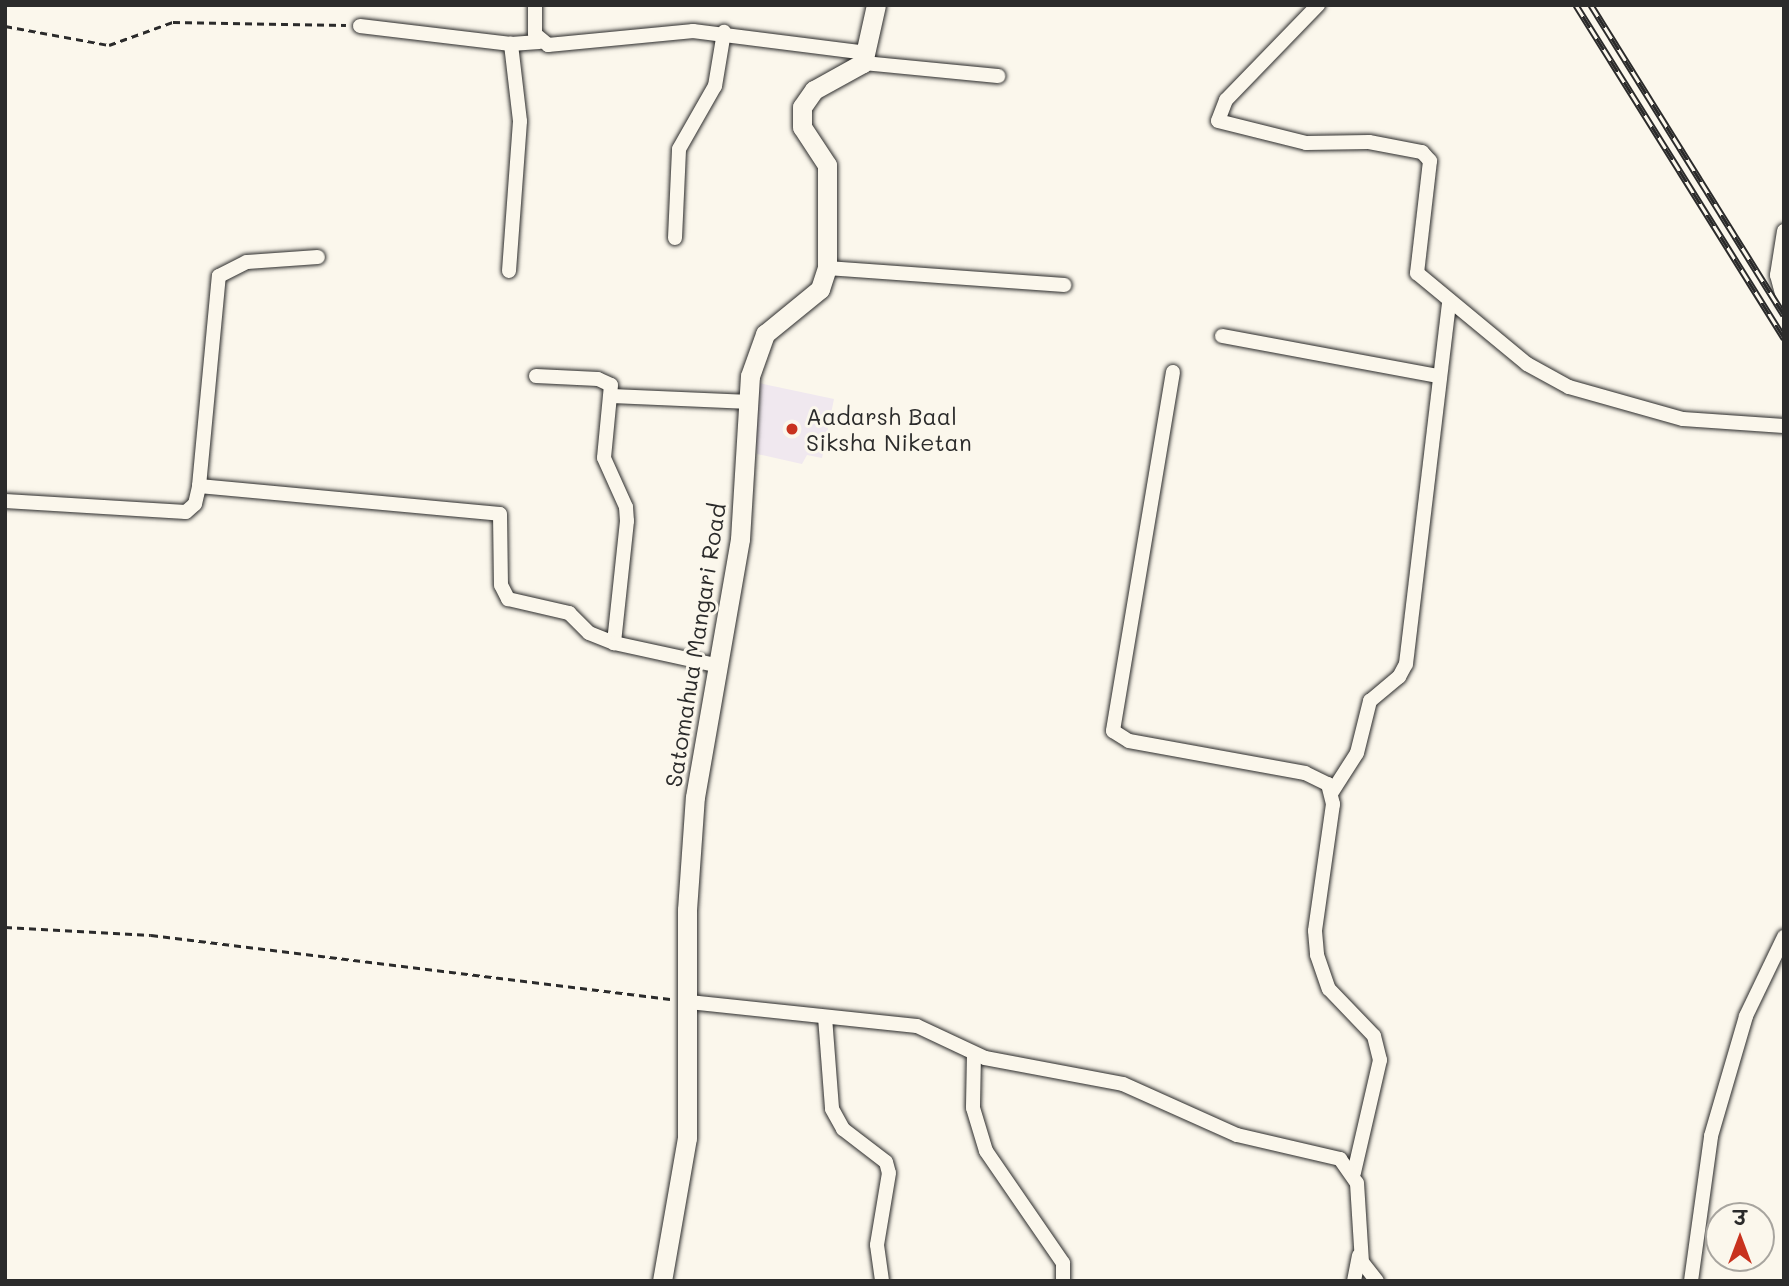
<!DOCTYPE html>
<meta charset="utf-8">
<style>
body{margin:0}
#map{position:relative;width:1789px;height:1286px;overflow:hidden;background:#fbf7ec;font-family:Mali,"Playpen Sans Deva",sans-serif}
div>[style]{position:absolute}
.built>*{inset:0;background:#f0e8ef}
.path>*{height:2.5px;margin-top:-1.25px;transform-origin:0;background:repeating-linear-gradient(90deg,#2b2b2b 0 7px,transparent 0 12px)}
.roads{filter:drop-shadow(0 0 2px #2b2b2b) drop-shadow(0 0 2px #2b2b2b)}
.street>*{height:14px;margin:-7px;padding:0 7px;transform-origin:7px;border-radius:7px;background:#fbf7ec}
.secondary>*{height:19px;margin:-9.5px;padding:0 9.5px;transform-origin:9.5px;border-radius:9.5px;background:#fbf7ec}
.rail>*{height:7px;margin-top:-3.5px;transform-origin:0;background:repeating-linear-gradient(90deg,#fbf7ec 0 13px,#2b2b2b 0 26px);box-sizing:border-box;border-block:2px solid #2b2b2b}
.dots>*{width:19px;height:19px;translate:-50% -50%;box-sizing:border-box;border:4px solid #fbf7ec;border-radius:50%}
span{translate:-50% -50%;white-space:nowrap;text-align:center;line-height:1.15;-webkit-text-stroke:6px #fbf7ec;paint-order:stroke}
.poi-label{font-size:23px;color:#2b2b2b}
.left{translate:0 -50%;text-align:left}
.street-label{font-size:23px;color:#2b2b2b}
.frame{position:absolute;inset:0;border:7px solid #2b2b2b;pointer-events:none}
.north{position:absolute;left:1705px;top:1202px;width:70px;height:70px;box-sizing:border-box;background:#fbf7ec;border:2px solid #a8a59f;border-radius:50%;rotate:0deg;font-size:19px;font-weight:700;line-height:28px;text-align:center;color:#2b2b2b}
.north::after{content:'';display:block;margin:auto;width:24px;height:32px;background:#c8321e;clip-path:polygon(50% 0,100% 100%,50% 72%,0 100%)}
</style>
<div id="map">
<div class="built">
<div style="clip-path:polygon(759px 383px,834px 399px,822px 458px,807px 455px,802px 464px,757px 454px,754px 404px)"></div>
</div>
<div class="path">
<div style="left:5px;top:26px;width:106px;rotate:10.4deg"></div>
<div style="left:109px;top:45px;width:68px;rotate:-19.8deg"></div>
<div style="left:173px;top:22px;width:173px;rotate:1deg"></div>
<div style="left:5px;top:927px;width:146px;rotate:3.1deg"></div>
<div style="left:151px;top:935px;width:523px;rotate:7.03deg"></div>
</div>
<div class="roads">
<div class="street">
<div style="left:535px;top:5px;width:29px;rotate:90deg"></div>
<div style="left:535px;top:34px;width:17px;rotate:40deg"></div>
<div style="left:548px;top:45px;width:146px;rotate:-5.5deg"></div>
<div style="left:693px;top:31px;width:175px;rotate:7.2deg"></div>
<div style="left:1318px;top:5px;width:132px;rotate:134.1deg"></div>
<div style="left:1226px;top:100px;width:22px;rotate:111deg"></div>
<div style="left:1218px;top:121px;width:91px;rotate:14deg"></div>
<div style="left:1306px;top:143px;width:63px;rotate:-0.9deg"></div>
<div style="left:1369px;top:142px;width:54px;rotate:10.7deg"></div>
<div style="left:1422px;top:152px;width:12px;rotate:48deg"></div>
<div style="left:1430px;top:161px;width:113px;rotate:96.6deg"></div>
<div style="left:1417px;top:273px;width:143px;rotate:39.6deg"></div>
<div style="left:1527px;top:364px;width:48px;rotate:28.7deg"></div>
<div style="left:1569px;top:387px;width:118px;rotate:15.7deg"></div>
<div style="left:1683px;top:419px;width:101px;rotate:4deg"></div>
<div style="left:360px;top:26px;width:152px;rotate:6.8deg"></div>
<div style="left:511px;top:44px;width:28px;rotate:-4deg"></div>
<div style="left:863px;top:63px;width:136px;rotate:5.5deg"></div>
<div style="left:1784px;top:231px;width:45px;rotate:99deg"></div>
<div style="left:1777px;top:275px;width:27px;rotate:75deg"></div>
<div style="left:675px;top:238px;width:89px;rotate:-87.4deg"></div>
<div style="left:679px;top:149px;width:73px;rotate:-60.3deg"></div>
<div style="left:715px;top:86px;width:55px;rotate:-80.5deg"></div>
<div style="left:827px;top:268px;width:238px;rotate:4.1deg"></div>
<div style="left:509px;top:271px;width:150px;rotate:-85.8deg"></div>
<div style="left:520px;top:121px;width:78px;rotate:-96.7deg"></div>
<div style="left:1222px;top:336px;width:220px;rotate:10.5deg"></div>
<div style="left:1173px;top:372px;width:364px;rotate:99.5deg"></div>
<div style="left:1113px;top:731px;width:19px;rotate:32deg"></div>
<div style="left:1129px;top:741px;width:179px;rotate:10.3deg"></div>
<div style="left:1305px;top:773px;width:25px;rotate:26deg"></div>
<div style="left:1328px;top:784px;width:21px;rotate:76deg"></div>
<div style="left:1333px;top:804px;width:128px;rotate:98.1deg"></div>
<div style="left:1315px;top:931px;width:24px;rotate:85deg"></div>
<div style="left:1317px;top:955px;width:36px;rotate:71deg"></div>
<div style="left:1329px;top:989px;width:65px;rotate:46.2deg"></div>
<div style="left:1374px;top:1036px;width:25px;rotate:76deg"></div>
<div style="left:1380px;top:1060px;width:116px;rotate:103deg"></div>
<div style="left:536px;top:376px;width:62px;rotate:2.8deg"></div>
<div style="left:598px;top:379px;width:14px;rotate:25deg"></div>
<div style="left:611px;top:385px;width:73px;rotate:95.5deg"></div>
<div style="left:604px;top:458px;width:54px;rotate:65.8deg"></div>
<div style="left:626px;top:507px;width:14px;rotate:86deg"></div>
<div style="left:627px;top:521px;width:123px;rotate:96.1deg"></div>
<div style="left:613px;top:396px;width:136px;rotate:2.5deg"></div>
<div style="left:199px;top:486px;width:302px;rotate:5.3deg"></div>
<div style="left:500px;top:514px;width:71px;rotate:89.2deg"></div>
<div style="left:501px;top:585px;width:16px;rotate:63deg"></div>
<div style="left:508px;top:599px;width:63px;rotate:12.9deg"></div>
<div style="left:569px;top:613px;width:28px;rotate:45deg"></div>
<div style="left:589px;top:633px;width:27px;rotate:22deg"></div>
<div style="left:614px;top:643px;width:103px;rotate:12.3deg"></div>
<div style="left:5px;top:501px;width:181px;rotate:3.5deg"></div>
<div style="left:186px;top:512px;width:12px;rotate:-42deg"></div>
<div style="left:195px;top:504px;width:18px;rotate:-77deg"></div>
<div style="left:199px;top:486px;width:211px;rotate:-84.6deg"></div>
<div style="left:219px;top:276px;width:31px;rotate:-27deg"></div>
<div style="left:247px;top:262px;width:71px;rotate:-4deg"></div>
<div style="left:1332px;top:792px;width:46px;rotate:-57.3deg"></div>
<div style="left:1357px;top:753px;width:54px;rotate:-76deg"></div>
<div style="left:1370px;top:701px;width:38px;rotate:-40deg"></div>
<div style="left:1399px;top:677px;width:15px;rotate:-62deg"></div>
<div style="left:1406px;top:664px;width:366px;rotate:-83.2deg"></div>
<div style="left:689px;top:1002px;width:229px;rotate:6deg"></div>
<div style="left:917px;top:1026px;width:75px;rotate:25.2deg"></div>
<div style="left:985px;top:1058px;width:140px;rotate:10.7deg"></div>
<div style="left:1123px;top:1084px;width:125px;rotate:24.1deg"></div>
<div style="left:1237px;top:1135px;width:106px;rotate:13.1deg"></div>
<div style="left:1340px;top:1159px;width:29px;rotate:55deg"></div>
<div style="left:1357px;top:1183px;width:79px;rotate:86.4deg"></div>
<div style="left:1362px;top:1262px;width:24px;rotate:52deg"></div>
<div style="left:825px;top:1017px;width:92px;rotate:85.6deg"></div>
<div style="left:832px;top:1109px;width:23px;rotate:61deg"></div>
<div style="left:843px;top:1129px;width:54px;rotate:37.5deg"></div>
<div style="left:886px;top:1162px;width:11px;rotate:75deg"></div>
<div style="left:889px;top:1173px;width:73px;rotate:99.5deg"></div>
<div style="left:877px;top:1245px;width:36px;rotate:82deg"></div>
<div style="left:974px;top:1054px;width:54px;rotate:91.1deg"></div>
<div style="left:973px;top:1108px;width:45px;rotate:73.2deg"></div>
<div style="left:986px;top:1151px;width:136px;rotate:55.5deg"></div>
<div style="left:1063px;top:1263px;width:18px;rotate:90deg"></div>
<div style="left:1354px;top:1281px;width:26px;rotate:-79deg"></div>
<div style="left:1691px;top:1281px;width:146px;rotate:-82.1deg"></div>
<div style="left:1711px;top:1136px;width:125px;rotate:-73.7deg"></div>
<div style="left:1746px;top:1016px;width:88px;rotate:-64.3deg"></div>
</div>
<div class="secondary">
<div style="left:662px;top:1281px;width:145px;rotate:-80.1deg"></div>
<div style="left:687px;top:1138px;width:228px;rotate:-90deg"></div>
<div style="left:687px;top:910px;width:113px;rotate:-86deg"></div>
<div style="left:695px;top:797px;width:262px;rotate:-80.1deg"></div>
<div style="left:740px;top:539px;width:163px;rotate:-86.5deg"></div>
<div style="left:750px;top:376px;width:45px;rotate:-70.3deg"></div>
<div style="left:765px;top:334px;width:71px;rotate:-39.3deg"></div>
<div style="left:820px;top:289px;width:22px;rotate:-72deg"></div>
<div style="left:827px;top:268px;width:103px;rotate:-90deg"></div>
<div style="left:827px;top:165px;width:45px;rotate:-123.3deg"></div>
<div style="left:802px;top:127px;width:20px;rotate:-90deg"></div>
<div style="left:802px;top:107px;width:21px;rotate:-55deg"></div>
<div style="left:814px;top:90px;width:56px;rotate:-28.9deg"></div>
<div style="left:863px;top:63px;width:59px;rotate:-77.4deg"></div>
</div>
</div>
<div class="rail">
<div style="left:1576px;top:5px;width:393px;rotate:58deg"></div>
<div style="left:1591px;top:5px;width:365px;rotate:58.1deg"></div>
</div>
<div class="dots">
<div style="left:792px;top:429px;background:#c8321e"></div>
</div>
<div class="poi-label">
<span class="left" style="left:806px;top:429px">Aadarsh Baal<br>Siksha Niketan</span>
</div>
<div class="street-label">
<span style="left:695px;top:645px;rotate:-81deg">Satomahua Mangari Road</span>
</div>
<div class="frame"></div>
<div class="north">उ</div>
</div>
